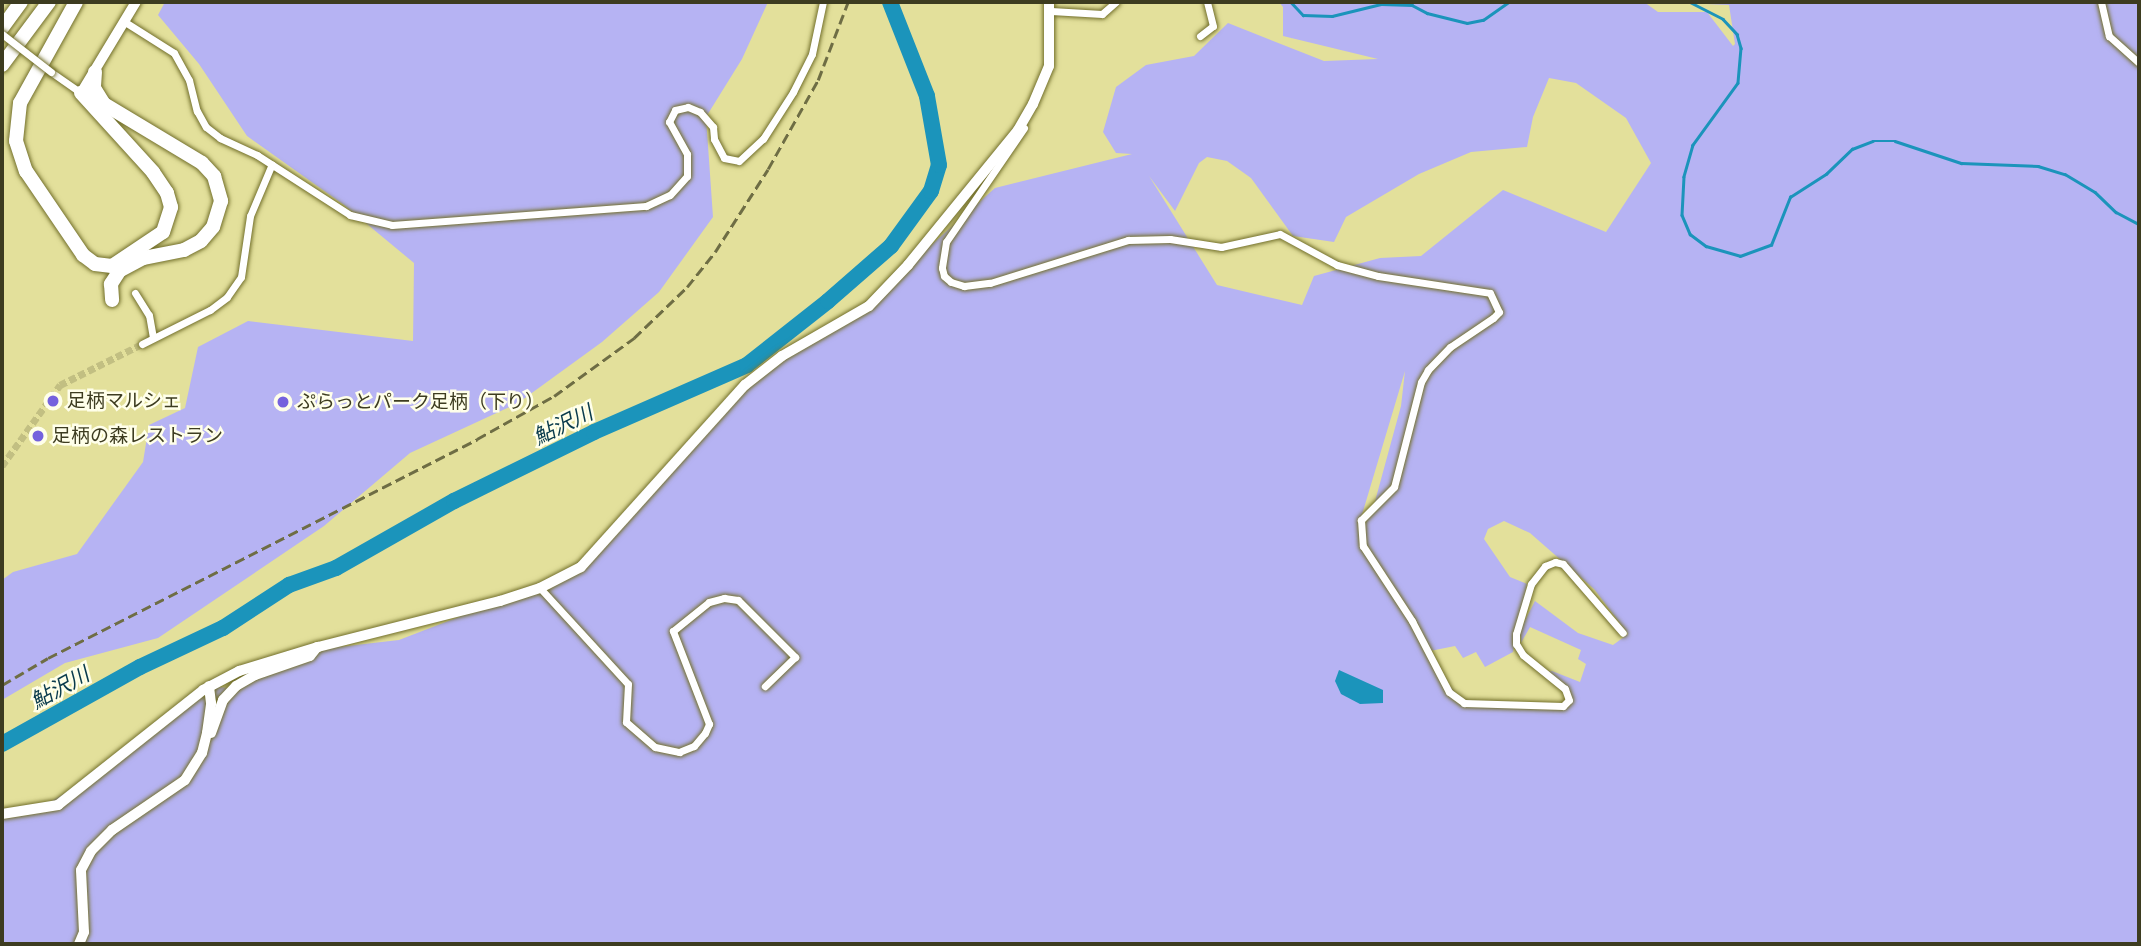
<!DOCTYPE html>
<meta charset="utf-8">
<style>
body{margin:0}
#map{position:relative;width:2141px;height:946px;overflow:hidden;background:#e3e09b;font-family:Inter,"Noto Sans JP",sans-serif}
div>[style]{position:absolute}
.green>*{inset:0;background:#b6b3f3}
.water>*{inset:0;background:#1b94bb}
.stream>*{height:2.5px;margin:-1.25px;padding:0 1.25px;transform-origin:1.25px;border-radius:1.25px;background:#1b94bb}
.river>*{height:16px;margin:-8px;padding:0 8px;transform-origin:8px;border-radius:8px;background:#1b94bb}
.minor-tunnel>*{height:7px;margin-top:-3.5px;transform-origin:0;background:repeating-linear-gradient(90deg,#c2bf82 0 7px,transparent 0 10.5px)}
.roads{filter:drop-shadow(0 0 2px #726f2b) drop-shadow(0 0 2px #726f2b)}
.minor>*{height:7px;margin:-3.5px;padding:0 3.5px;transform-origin:3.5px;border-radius:3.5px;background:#fff}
.tertiary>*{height:10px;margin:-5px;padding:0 5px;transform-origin:5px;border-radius:5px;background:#fff}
.motorway>*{height:14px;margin:-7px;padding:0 7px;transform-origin:7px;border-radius:7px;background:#fff}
.rail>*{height:2.5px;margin-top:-1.25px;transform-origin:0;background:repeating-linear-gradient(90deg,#6e6d44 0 10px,transparent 0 15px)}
.bridges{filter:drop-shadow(0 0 2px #726f2b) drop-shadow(0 0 2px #726f2b)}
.minor-bridge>*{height:7px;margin:-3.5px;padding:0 3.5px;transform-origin:3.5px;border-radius:3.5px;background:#fff}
.dots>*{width:19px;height:19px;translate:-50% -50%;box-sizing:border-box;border:4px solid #ffffea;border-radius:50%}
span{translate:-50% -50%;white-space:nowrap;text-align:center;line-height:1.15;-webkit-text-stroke:5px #ffffea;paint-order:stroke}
.poi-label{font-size:19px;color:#3d3c20}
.left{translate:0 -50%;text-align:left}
.water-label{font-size:21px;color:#0a3b4c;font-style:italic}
.frame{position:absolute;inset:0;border:4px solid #3d3c20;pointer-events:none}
</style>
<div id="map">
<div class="green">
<div style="clip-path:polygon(165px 2px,768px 2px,742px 59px,706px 117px,713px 217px,659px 292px,602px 342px,518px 403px,410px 453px,324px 526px,158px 638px,65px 663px,2px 700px,2px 580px,13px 572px,77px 554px,143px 462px,149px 425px,185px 408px,198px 347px,248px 321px,413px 341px,414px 263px,344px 205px,247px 136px,199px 64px,158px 15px)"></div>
<div style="clip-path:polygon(evenodd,1279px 2px,1644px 2px,1658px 12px,1707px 12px,1733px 46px,1735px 44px,1729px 5px,1661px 2px,2139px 2px,2139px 944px,2px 944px,2px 819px,28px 815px,92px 777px,209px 686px,238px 689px,271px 660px,321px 649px,399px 640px,500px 601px,553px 587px,609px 535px,757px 376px,854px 314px,995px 188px,1132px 154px,1116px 153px,1103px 132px,1116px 87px,1146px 65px,1194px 56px,1228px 23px,1324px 61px,1378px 59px,1283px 36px,1283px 7px,1279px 2px,1549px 78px,1576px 83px,1626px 118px,1651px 163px,1606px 232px,1503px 190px,1421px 256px,1380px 258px,1314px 276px,1302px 305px,1217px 285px,1149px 176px,1175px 211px,1199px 163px,1207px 157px,1227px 161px,1251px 178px,1293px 236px,1334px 242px,1346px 217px,1419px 174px,1471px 152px,1527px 147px,1533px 117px,1549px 78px,1279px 2px,1405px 371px,1401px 406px,1374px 505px,1361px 518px,1405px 371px,1279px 2px,1504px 521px,1530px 533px,1594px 589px,1628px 634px,1613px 645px,1578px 633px,1535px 601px,1520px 630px,1521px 643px,1530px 627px,1581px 650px,1578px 659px,1586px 664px,1580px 682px,1552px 671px,1547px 672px,1569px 691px,1571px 704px,1464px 703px,1439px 673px,1430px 651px,1455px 646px,1463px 658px,1476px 652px,1485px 667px,1513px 652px,1527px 584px,1510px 577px,1484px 539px,1488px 529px,1504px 521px)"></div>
</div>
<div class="water">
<div style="clip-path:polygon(1339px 670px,1383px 690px,1383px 703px,1360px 704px,1341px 694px,1335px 681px)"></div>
</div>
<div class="stream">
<div style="left:1291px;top:2px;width:18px;rotate:47deg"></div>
<div style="left:1303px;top:15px;width:29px;rotate:2deg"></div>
<div style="left:1332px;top:16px;width:50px;rotate:-13.8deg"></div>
<div style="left:1381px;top:4px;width:31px;rotate:2deg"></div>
<div style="left:1412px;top:5px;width:17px;rotate:28deg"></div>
<div style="left:1427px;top:13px;width:41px;rotate:14deg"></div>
<div style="left:1467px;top:23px;width:16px;rotate:-11deg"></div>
<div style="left:1483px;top:20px;width:32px;rotate:-35deg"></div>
<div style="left:1690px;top:2px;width:37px;rotate:27deg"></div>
<div style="left:1723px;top:19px;width:21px;rotate:47deg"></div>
<div style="left:1737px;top:34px;width:15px;rotate:74deg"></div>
<div style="left:1741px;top:48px;width:35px;rotate:95deg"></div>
<div style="left:1738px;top:83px;width:77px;rotate:126deg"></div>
<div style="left:1693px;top:145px;width:33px;rotate:106deg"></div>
<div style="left:1684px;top:177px;width:38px;rotate:93deg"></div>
<div style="left:1682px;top:215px;width:21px;rotate:67deg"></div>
<div style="left:1690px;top:234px;width:20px;rotate:37deg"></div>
<div style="left:1706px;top:246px;width:35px;rotate:16deg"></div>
<div style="left:1740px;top:256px;width:33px;rotate:-20deg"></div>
<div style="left:1771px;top:245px;width:52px;rotate:-68.4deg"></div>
<div style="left:1790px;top:197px;width:43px;rotate:-32.6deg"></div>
<div style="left:1826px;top:174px;width:36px;rotate:-44deg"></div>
<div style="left:1852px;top:149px;width:22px;rotate:-21deg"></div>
<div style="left:1873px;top:141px;width:22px"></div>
<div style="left:1895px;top:141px;width:70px;rotate:18.4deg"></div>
<div style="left:1961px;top:163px;width:77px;rotate:2.2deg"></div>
<div style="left:2038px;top:166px;width:28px;rotate:17deg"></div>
<div style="left:2065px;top:174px;width:35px;rotate:31deg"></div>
<div style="left:2095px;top:192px;width:29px;rotate:44deg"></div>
<div style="left:2116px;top:212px;width:26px;rotate:28deg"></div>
</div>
<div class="river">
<div style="left:2px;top:744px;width:158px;rotate:-29.2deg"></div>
<div style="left:140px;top:667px;width:92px;rotate:-25.2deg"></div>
<div style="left:223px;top:628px;width:79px;rotate:-33.1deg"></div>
<div style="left:289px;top:585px;width:50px;rotate:-19.9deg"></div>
<div style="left:336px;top:568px;width:136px;rotate:-29.6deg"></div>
<div style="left:454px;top:501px;width:156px;rotate:-26.2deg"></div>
<div style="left:594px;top:432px;width:167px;rotate:-23.6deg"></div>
<div style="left:747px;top:365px;width:103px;rotate:-38.3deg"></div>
<div style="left:828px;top:301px;width:84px;rotate:-41.1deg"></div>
<div style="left:891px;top:246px;width:68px;rotate:-54deg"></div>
<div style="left:931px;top:191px;width:27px;rotate:-73deg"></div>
<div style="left:939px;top:165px;width:70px;rotate:-99.9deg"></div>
<div style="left:927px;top:96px;width:101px;rotate:-111.5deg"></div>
</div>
<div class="minor-tunnel">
<div style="left:2px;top:466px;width:100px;rotate:-54.4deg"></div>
<div style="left:60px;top:385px;width:92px;rotate:-26.6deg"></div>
</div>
<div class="roads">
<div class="minor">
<div style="left:2101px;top:2px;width:35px;rotate:77deg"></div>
<div style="left:2109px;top:36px;width:40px;rotate:42deg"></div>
<div style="left:1051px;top:11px;width:51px;rotate:3.4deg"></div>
<div style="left:1102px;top:14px;width:18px;rotate:-41deg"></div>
<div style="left:125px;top:22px;width:58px;rotate:32.3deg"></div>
<div style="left:174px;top:53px;width:31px;rotate:61deg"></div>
<div style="left:189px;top:80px;width:32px;rotate:76deg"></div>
<div style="left:197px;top:111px;width:18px;rotate:61deg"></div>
<div style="left:206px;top:127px;width:18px;rotate:38deg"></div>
<div style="left:220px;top:138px;width:41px;rotate:24.7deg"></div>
<div style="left:257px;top:155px;width:111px;rotate:32.8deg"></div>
<div style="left:350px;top:215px;width:43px;rotate:13.4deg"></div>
<div style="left:392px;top:225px;width:255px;rotate:-4.3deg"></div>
<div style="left:646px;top:206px;width:26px;rotate:-25deg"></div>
<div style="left:670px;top:195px;width:25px;rotate:-48deg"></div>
<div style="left:687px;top:176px;width:22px;rotate:-90deg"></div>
<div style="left:687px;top:154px;width:37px;rotate:-119deg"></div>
<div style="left:669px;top:122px;width:13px;rotate:-63deg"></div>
<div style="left:675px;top:110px;width:13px;rotate:-13deg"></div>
<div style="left:688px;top:107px;width:13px;rotate:23deg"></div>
<div style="left:700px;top:112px;width:20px;rotate:49deg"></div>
<div style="left:713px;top:127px;width:12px;rotate:85deg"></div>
<div style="left:714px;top:139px;width:21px;rotate:62deg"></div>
<div style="left:724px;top:158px;width:15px;rotate:11deg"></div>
<div style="left:739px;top:161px;width:33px;rotate:-43deg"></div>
<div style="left:763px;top:139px;width:56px;rotate:-57.4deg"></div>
<div style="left:793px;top:92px;width:42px;rotate:-63.4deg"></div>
<div style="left:812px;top:54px;width:53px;rotate:-78.1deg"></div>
<div style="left:1200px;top:36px;width:16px;rotate:-38deg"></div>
<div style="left:1213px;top:26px;width:25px;rotate:-104deg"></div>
<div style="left:51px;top:72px;width:37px;rotate:35deg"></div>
<div style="left:1024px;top:128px;width:138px;rotate:124.4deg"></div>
<div style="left:946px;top:242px;width:26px;rotate:99deg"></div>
<div style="left:942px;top:268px;width:8px;rotate:76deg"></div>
<div style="left:944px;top:276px;width:9px;rotate:41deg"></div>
<div style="left:951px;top:282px;width:14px;rotate:17deg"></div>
<div style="left:964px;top:286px;width:26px;rotate:-7deg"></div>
<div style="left:990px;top:283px;width:145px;rotate:-17.3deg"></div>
<div style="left:1128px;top:240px;width:42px;rotate:-1.4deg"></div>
<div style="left:1170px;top:239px;width:52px;rotate:8.9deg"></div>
<div style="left:1221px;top:247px;width:60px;rotate:-12.4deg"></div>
<div style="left:1280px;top:234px;width:65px;rotate:28.5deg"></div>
<div style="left:1337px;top:265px;width:42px;rotate:15deg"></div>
<div style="left:1378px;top:276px;width:113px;rotate:8.6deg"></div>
<div style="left:1490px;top:293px;width:21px;rotate:65deg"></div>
<div style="left:1499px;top:312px;width:8px;rotate:135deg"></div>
<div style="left:1493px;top:318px;width:52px;rotate:146deg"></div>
<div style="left:1450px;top:347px;width:32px;rotate:134deg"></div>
<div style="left:1428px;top:370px;width:14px;rotate:120deg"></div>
<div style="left:1421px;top:382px;width:108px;rotate:104.4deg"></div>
<div style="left:1394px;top:487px;width:47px;rotate:135deg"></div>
<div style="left:1361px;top:520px;width:26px;rotate:86deg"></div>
<div style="left:1363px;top:546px;width:90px;rotate:56.8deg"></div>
<div style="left:1412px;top:621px;width:80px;rotate:62.5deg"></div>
<div style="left:1449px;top:692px;width:19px;rotate:36deg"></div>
<div style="left:1464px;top:703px;width:99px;rotate:1.7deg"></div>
<div style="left:1563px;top:706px;width:8px;rotate:-45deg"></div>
<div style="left:1569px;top:700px;width:12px;rotate:-110deg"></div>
<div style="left:1565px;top:689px;width:54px;rotate:-141deg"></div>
<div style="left:1523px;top:655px;width:13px;rotate:-122deg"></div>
<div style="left:1516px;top:644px;width:10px;rotate:-90deg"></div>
<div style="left:1516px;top:634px;width:52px;rotate:-73.3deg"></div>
<div style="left:1531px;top:584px;width:23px;rotate:-52deg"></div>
<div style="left:1545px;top:566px;width:11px;rotate:-22deg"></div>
<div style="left:1555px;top:562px;width:8px;rotate:14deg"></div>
<div style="left:1563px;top:564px;width:91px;rotate:49deg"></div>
<div style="left:135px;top:293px;width:26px;rotate:58deg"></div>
<div style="left:149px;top:315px;width:23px;rotate:80deg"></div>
<div style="left:142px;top:344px;width:76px;rotate:-26.6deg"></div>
<div style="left:210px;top:310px;width:21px;rotate:-37deg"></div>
<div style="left:227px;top:297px;width:24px;rotate:-55deg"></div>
<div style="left:241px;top:277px;width:62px;rotate:-81.6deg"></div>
<div style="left:250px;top:216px;width:56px;rotate:-67.1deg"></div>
<div style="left:540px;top:588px;width:130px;rotate:47.5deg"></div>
<div style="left:628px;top:684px;width:38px;rotate:93deg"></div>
<div style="left:626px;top:722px;width:38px;rotate:41deg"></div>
<div style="left:655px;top:747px;width:25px;rotate:12deg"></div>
<div style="left:679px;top:752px;width:16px;rotate:-22deg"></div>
<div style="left:694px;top:746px;width:17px;rotate:-50deg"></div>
<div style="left:705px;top:733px;width:10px;rotate:-66deg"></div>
<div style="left:709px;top:724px;width:100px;rotate:-111.2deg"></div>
<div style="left:673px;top:631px;width:46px;rotate:-38.9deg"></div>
<div style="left:709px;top:602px;width:16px;rotate:-15deg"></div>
<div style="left:724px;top:598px;width:14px;rotate:8deg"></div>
<div style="left:738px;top:600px;width:81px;rotate:45deg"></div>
<div style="left:795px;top:657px;width:42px;rotate:136deg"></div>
</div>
<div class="tertiary">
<div style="left:81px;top:93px;width:106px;rotate:-58.9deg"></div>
<div style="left:211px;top:733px;width:35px;rotate:-70deg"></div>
<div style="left:223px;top:700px;width:19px;rotate:-47deg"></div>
<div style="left:236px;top:686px;width:22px;rotate:-30deg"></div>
<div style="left:255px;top:675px;width:58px;rotate:-19.1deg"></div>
<div style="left:310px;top:656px;width:11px;rotate:-52deg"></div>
<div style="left:2px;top:814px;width:57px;rotate:-9.1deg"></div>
<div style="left:58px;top:805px;width:185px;rotate:-38.4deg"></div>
<div style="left:203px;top:690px;width:41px;rotate:-27.8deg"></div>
<div style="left:239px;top:671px;width:83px;rotate:-16.9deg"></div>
<div style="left:318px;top:647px;width:188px;rotate:-14.2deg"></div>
<div style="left:500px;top:601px;width:42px;rotate:-18deg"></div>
<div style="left:540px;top:588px;width:46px;rotate:-27.1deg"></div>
<div style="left:581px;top:567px;width:245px;rotate:-48deg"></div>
<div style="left:745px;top:385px;width:47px;rotate:-38.1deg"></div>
<div style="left:782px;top:356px;width:100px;rotate:-29.9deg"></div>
<div style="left:869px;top:306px;width:57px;rotate:-46.4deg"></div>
<div style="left:908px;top:265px;width:174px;rotate:-50.8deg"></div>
<div style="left:1018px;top:130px;width:30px;rotate:-60deg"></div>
<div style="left:1033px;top:104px;width:41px;rotate:-67.2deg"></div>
<div style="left:1049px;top:66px;width:64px;rotate:-90deg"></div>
<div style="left:79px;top:944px;width:13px;rotate:-67deg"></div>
<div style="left:84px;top:932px;width:62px;rotate:-92.8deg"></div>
<div style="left:81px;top:870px;width:21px;rotate:-62deg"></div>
<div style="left:91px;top:851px;width:30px;rotate:-45deg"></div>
<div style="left:112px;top:830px;width:88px;rotate:-34.4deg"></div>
<div style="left:185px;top:780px;width:32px;rotate:-58deg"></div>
<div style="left:202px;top:753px;width:21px;rotate:-76deg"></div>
<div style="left:207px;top:733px;width:30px;rotate:-82deg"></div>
<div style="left:211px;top:703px;width:17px;rotate:-97deg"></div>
</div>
<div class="motorway">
<div style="left:76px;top:2px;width:115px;rotate:119deg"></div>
<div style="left:20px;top:103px;width:38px;rotate:96deg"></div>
<div style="left:16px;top:141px;width:32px;rotate:72deg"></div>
<div style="left:26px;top:171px;width:102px;rotate:55.8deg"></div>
<div style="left:83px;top:255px;width:15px;rotate:37deg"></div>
<div style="left:95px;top:264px;width:17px;rotate:7deg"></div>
<div style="left:112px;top:266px;width:61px;rotate:-33.7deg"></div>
<div style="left:163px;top:232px;width:26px;rotate:-72deg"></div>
<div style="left:171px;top:207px;width:15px;rotate:-106deg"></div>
<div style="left:167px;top:193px;width:25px;rotate:-124deg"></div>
<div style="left:153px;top:172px;width:107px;rotate:-132.3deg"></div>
<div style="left:2px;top:28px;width:32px;rotate:-54deg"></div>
<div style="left:2px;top:65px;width:79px;rotate:-53.3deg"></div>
<div style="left:95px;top:72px;width:16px;rotate:94deg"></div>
<div style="left:94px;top:88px;width:19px;rotate:58deg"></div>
<div style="left:104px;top:104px;width:114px;rotate:31deg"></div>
<div style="left:202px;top:163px;width:18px;rotate:47deg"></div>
<div style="left:214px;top:176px;width:26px;rotate:74deg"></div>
<div style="left:221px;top:201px;width:27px;rotate:107deg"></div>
<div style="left:213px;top:227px;width:18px;rotate:131deg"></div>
<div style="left:201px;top:241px;width:19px;rotate:152deg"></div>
<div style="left:184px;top:250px;width:42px;rotate:169deg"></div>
<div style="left:143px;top:258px;width:26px;rotate:152deg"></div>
<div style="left:120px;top:270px;width:17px;rotate:123deg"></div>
<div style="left:111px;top:284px;width:16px;rotate:86deg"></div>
</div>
</div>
<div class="rail">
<div style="left:2px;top:685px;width:53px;rotate:-30.4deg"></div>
<div style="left:48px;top:658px;width:482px;rotate:-27deg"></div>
<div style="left:477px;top:439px;width:88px;rotate:-29.2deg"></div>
<div style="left:554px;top:396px;width:99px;rotate:-35.9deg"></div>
<div style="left:634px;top:338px;width:74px;rotate:-43.9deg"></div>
<div style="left:687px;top:287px;width:45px;rotate:-51.3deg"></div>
<div style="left:715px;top:252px;width:98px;rotate:-57.4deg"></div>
<div style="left:768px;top:169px;width:102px;rotate:-60.7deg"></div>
<div style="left:818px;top:80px;width:84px;rotate:-69deg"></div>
</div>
<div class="bridges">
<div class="minor-bridge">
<div style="left:2px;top:34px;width:62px;rotate:37.8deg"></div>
</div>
</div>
<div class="dots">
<div style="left:53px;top:401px;background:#7562dd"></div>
<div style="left:283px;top:402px;background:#7562dd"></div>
<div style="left:38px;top:436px;background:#7562dd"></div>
</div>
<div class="poi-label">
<span class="left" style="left:67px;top:401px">足柄マルシェ</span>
<span class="left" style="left:297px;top:402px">ぷらっとパーク足柄（下り）</span>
<span class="left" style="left:52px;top:436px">足柄の森レストラン</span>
</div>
<div class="water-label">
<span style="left:563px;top:425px;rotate:-26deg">鮎沢川</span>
<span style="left:60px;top:688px;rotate:-29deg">鮎沢川</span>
</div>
<div class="frame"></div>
</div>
